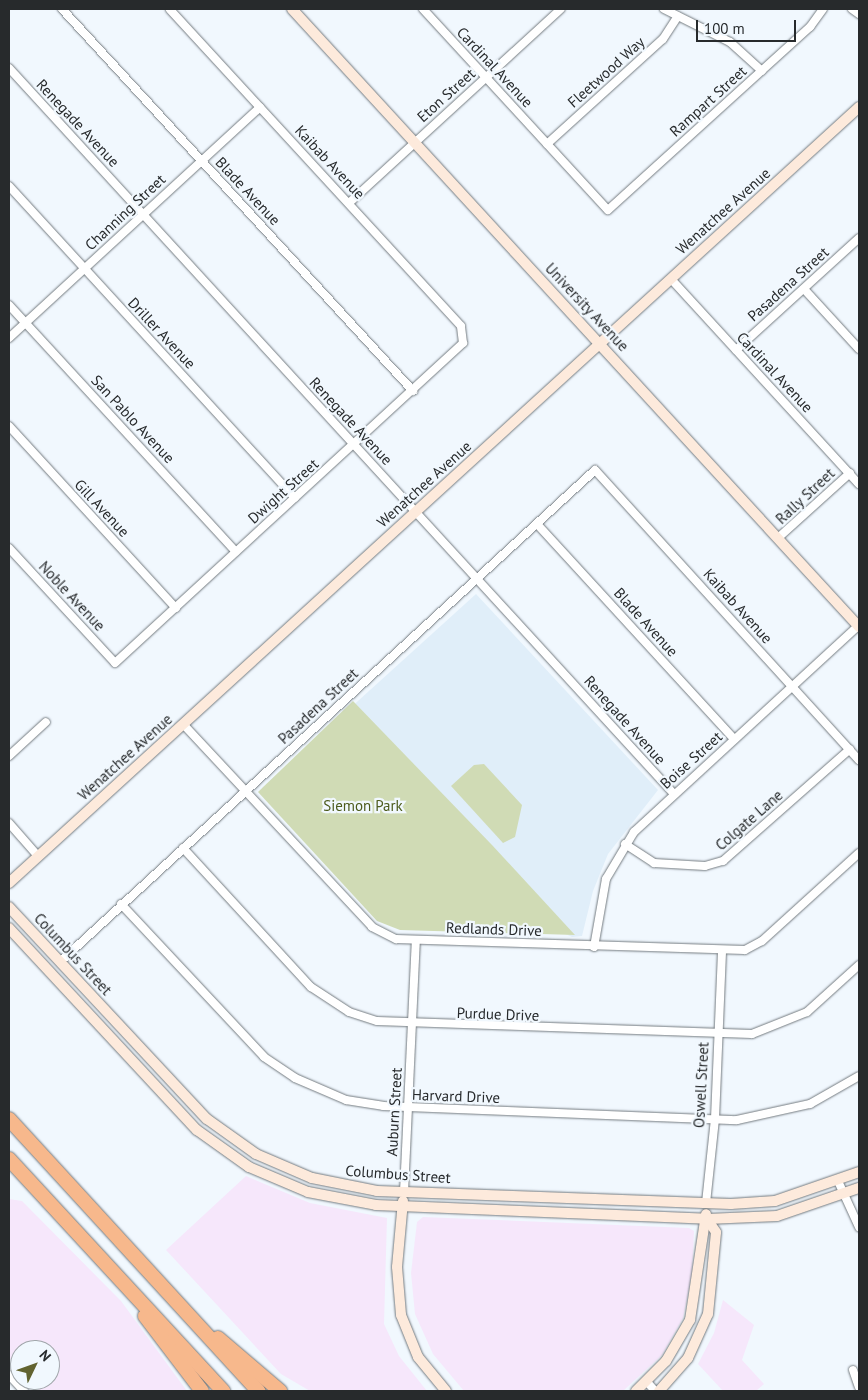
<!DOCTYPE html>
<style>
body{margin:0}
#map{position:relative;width:868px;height:1400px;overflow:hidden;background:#f1f8fe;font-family:"PT Sans",sans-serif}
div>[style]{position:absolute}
.commercial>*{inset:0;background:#f6e7fb}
.built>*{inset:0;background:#e0eef9}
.green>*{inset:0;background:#d0dbb5}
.roads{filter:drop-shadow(0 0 1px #747b80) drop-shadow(0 0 1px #747b80)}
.street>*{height:8px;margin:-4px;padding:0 4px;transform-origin:4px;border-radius:4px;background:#fff}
.secondary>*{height:10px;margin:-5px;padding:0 5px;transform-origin:5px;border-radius:5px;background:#fdeadc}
.highway>*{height:14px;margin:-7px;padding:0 7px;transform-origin:7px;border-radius:7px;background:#f7b88c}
span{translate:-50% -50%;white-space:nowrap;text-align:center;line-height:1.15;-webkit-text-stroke:4.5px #f1f8fe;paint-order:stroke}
.street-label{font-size:15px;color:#272a2c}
.park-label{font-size:15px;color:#4c5b1c}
.frame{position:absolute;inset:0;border:10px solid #272a2c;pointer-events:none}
.north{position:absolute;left:10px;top:1340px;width:50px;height:50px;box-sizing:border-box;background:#f1f8fe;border:1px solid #a0a6aa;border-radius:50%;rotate:48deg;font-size:14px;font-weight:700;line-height:20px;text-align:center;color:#272a2c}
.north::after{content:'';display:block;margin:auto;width:18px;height:22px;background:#626330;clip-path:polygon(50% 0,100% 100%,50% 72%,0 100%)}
.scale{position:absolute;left:696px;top:20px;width:100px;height:22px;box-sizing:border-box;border:2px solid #272a2c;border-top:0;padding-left:6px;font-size:15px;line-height:18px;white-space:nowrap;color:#272a2c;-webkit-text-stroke:4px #f1f8fe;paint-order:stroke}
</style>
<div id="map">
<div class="commercial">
<div style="clip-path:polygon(246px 1176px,310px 1203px,387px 1218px,384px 1324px,399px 1356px,427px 1391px,310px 1391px,281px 1374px,166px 1250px)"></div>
<div style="clip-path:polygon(9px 1199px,22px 1201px,121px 1301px,187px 1391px,40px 1391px,29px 1380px,50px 1380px,50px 1350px,20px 1350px,20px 1370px,9px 1358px)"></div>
<div style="clip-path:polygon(423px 1217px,689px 1228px,694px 1231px,692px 1274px,683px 1318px,662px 1355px,623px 1391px,464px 1391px,433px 1354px,415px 1314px,411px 1273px,417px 1222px)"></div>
<div style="clip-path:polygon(723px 1300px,754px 1325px,742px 1360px,764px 1384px,756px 1391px,723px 1391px,698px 1364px,714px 1333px)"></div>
</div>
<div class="built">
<div style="clip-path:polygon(476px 594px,658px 790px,608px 854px,593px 891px,582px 936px,572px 937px,262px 788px)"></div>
</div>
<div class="green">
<div style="clip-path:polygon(353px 701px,492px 845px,575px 935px,400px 930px,377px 921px,258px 792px)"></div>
<div style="clip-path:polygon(484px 764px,522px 805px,515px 837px,503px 843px,451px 786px,474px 765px)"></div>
</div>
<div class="roads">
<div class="street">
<div style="left:62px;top:9px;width:519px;rotate:47.42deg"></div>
<div style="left:423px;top:9px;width:273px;rotate:47.4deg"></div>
<div style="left:608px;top:210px;width:273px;rotate:-42.2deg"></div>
<div style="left:810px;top:27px;width:22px;rotate:-54deg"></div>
<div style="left:664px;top:9px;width:74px;rotate:26.6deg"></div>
<div style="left:730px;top:42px;width:43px;rotate:42.2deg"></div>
<div style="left:852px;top:9px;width:9px;rotate:36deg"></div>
<div style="left:9px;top:68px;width:985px;rotate:47.51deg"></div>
<div style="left:547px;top:144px;width:156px;rotate:-42.2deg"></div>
<div style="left:663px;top:39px;width:27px;rotate:-57deg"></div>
<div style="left:9px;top:186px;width:423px;rotate:47.5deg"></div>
<div style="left:349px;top:203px;width:287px;rotate:-42.5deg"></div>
<div style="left:671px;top:279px;width:278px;rotate:47.5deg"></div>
<div style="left:804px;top:289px;width:81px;rotate:47.5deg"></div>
<div style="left:9px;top:305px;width:335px;rotate:47.4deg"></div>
<div style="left:9px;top:338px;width:341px;rotate:-42.6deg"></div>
<div style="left:736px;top:350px;width:166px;rotate:-42.3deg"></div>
<div style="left:9px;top:426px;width:247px;rotate:47.5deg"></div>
<div style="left:537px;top:524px;width:292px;rotate:47.5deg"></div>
<div style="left:778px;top:538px;width:97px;rotate:-42.1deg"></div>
<div style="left:9px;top:548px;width:156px;rotate:47.3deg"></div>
<div style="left:115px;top:663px;width:473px;rotate:-42.6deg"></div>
<div style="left:463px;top:343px;width:17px;rotate:-97deg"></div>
<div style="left:461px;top:326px;width:430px;rotate:-132.6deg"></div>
<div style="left:183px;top:724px;width:277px;rotate:47deg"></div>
<div style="left:372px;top:927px;width:27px;rotate:27deg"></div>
<div style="left:396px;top:939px;width:349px;rotate:1.8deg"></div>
<div style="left:745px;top:950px;width:19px;rotate:-28deg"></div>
<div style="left:762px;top:941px;width:131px;rotate:-42.2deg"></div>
<div style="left:9px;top:756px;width:50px;rotate:-42.6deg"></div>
<div style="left:9px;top:823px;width:44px;rotate:48.7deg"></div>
<div style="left:625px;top:844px;width:35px;rotate:33deg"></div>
<div style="left:654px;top:863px;width:51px;rotate:3.4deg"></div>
<div style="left:705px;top:866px;width:19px;rotate:-16deg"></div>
<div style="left:723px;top:861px;width:169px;rotate:-41.4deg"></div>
<div style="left:183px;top:848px;width:189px;rotate:47.4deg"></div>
<div style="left:311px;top:987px;width:45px;rotate:33.3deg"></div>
<div style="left:349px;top:1012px;width:29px;rotate:18deg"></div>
<div style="left:377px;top:1021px;width:375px;rotate:2deg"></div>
<div style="left:752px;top:1034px;width:59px;rotate:-21.8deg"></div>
<div style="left:807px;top:1012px;width:70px;rotate:-42.1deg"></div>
<div style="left:121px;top:904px;width:209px;rotate:46.9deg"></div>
<div style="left:264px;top:1057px;width:37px;rotate:34deg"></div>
<div style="left:295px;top:1078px;width:56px;rotate:23.3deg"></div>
<div style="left:346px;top:1100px;width:37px;rotate:9deg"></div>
<div style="left:383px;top:1106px;width:354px;rotate:2.3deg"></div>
<div style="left:737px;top:1120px;width:75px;rotate:-12.4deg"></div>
<div style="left:810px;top:1104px;width:56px;rotate:-29.7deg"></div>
<div style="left:594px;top:947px;width:69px;rotate:-80deg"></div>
<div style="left:606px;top:879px;width:55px;rotate:-59.2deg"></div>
<div style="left:634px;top:832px;width:304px;rotate:-42.6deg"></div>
<div style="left:60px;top:962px;width:727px;rotate:-42.6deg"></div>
<div style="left:595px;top:470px;width:392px;rotate:47.7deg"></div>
<div style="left:838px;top:1181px;width:51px;rotate:65.5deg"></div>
<div style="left:404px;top:1192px;width:252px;rotate:-87.3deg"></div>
<div style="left:706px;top:1203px;width:84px;rotate:-83.9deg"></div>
<div style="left:715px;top:1119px;width:168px;rotate:-87.6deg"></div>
<div style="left:853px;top:1370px;width:18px;rotate:71deg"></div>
<div style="left:9px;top:1375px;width:22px;rotate:47deg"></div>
<div style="left:647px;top:1382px;width:12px;rotate:48deg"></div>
</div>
<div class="secondary">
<div style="left:292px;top:9px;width:839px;rotate:47.46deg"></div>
<div style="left:9px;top:883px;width:1151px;rotate:-42.39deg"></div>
<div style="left:9px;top:907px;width:290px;rotate:47deg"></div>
<div style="left:207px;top:1119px;width:60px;rotate:35.5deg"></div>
<div style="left:256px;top:1154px;width:61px;rotate:23.2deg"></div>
<div style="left:312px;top:1178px;width:66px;rotate:11.3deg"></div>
<div style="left:377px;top:1191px;width:354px;rotate:2.1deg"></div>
<div style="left:731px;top:1204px;width:44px;rotate:-3.9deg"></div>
<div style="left:775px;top:1201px;width:89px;rotate:-19deg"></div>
<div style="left:9px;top:928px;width:276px;rotate:47.1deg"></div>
<div style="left:197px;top:1130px;width:64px;rotate:35.4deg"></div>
<div style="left:249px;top:1167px;width:64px;rotate:23deg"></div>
<div style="left:308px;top:1192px;width:69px;rotate:10.8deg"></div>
<div style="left:376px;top:1205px;width:331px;rotate:2.4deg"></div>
<div style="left:707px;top:1219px;width:70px;rotate:-2.5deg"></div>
<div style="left:777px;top:1216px;width:87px;rotate:-18.9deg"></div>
<div style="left:403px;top:1201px;width:66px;rotate:95.2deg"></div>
<div style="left:397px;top:1267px;width:48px;rotate:85.2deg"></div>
<div style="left:401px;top:1315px;width:45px;rotate:68deg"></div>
<div style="left:418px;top:1357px;width:44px;rotate:50.5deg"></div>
<div style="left:636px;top:1391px;width:42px;rotate:-45deg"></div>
<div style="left:666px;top:1361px;width:48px;rotate:-59.7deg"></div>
<div style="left:690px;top:1320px;width:107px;rotate:-81.4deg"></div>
<div style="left:659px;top:1391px;width:44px;rotate:-48.7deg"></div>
<div style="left:688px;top:1358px;width:48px;rotate:-65.6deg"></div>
<div style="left:708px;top:1314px;width:82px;rotate:-84.4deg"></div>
<div style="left:716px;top:1232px;width:16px;rotate:-125deg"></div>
</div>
<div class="highway">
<div style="left:9px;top:1119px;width:369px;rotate:47.5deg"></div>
<div style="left:9px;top:1159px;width:316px;rotate:47.3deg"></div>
<div style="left:145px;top:1316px;width:94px;rotate:52.8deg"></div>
<div style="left:218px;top:1338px;width:82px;rotate:40.5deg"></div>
</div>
</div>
<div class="street-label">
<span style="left:495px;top:67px;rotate:47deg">Cardinal Avenue</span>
<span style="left:606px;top:72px;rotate:-42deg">Fleetwood Way</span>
<span style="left:446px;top:95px;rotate:-42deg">Eton Street</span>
<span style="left:708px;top:101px;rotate:-42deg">Rampart Street</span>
<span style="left:78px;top:123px;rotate:47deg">Renegade Avenue</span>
<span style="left:330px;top:162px;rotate:47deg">Kaibab Avenue</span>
<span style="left:248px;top:191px;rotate:47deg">Blade Avenue</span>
<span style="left:723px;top:211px;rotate:-42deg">Wenatchee Avenue</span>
<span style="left:125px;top:212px;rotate:-43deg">Channing Street</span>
<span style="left:788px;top:284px;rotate:-42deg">Pasadena Street</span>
<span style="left:587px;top:307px;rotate:47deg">University Avenue</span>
<span style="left:162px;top:333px;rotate:47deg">Driller Avenue</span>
<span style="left:775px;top:372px;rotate:47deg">Cardinal Avenue</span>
<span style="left:133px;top:419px;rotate:47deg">San Pablo Avenue</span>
<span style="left:351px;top:421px;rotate:47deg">Renegade Avenue</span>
<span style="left:424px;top:484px;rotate:-42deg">Wenatchee Avenue</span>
<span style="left:283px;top:491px;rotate:-42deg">Dwight Street</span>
<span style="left:805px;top:496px;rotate:-43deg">Rally Street</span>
<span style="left:102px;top:508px;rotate:47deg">Gill Avenue</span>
<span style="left:72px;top:596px;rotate:47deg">Noble Avenue</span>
<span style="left:738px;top:606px;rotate:48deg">Kaibab Avenue</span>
<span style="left:646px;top:622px;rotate:48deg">Blade Avenue</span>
<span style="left:318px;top:706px;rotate:-43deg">Pasadena Street</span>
<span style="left:625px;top:720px;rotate:48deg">Renegade Avenue</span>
<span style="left:125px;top:757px;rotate:-42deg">Wenatchee Avenue</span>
<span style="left:691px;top:760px;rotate:-42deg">Boise Street</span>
<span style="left:749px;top:820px;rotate:-41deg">Colgate Lane</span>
<span style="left:494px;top:929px;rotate:2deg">Redlands Drive</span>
<span style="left:73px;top:954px;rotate:47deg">Columbus Street</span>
<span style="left:498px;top:1014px;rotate:2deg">Purdue Drive</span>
<span style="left:701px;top:1085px;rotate:-87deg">Oswell Street</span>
<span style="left:456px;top:1096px;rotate:2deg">Harvard Drive</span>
<span style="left:394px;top:1112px;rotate:-87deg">Auburn Street</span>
<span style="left:398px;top:1174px;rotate:4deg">Columbus Street</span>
</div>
<div class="park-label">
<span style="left:363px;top:806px">Siemon Park</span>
</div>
<div class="frame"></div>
<div class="north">N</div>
<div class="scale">100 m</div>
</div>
